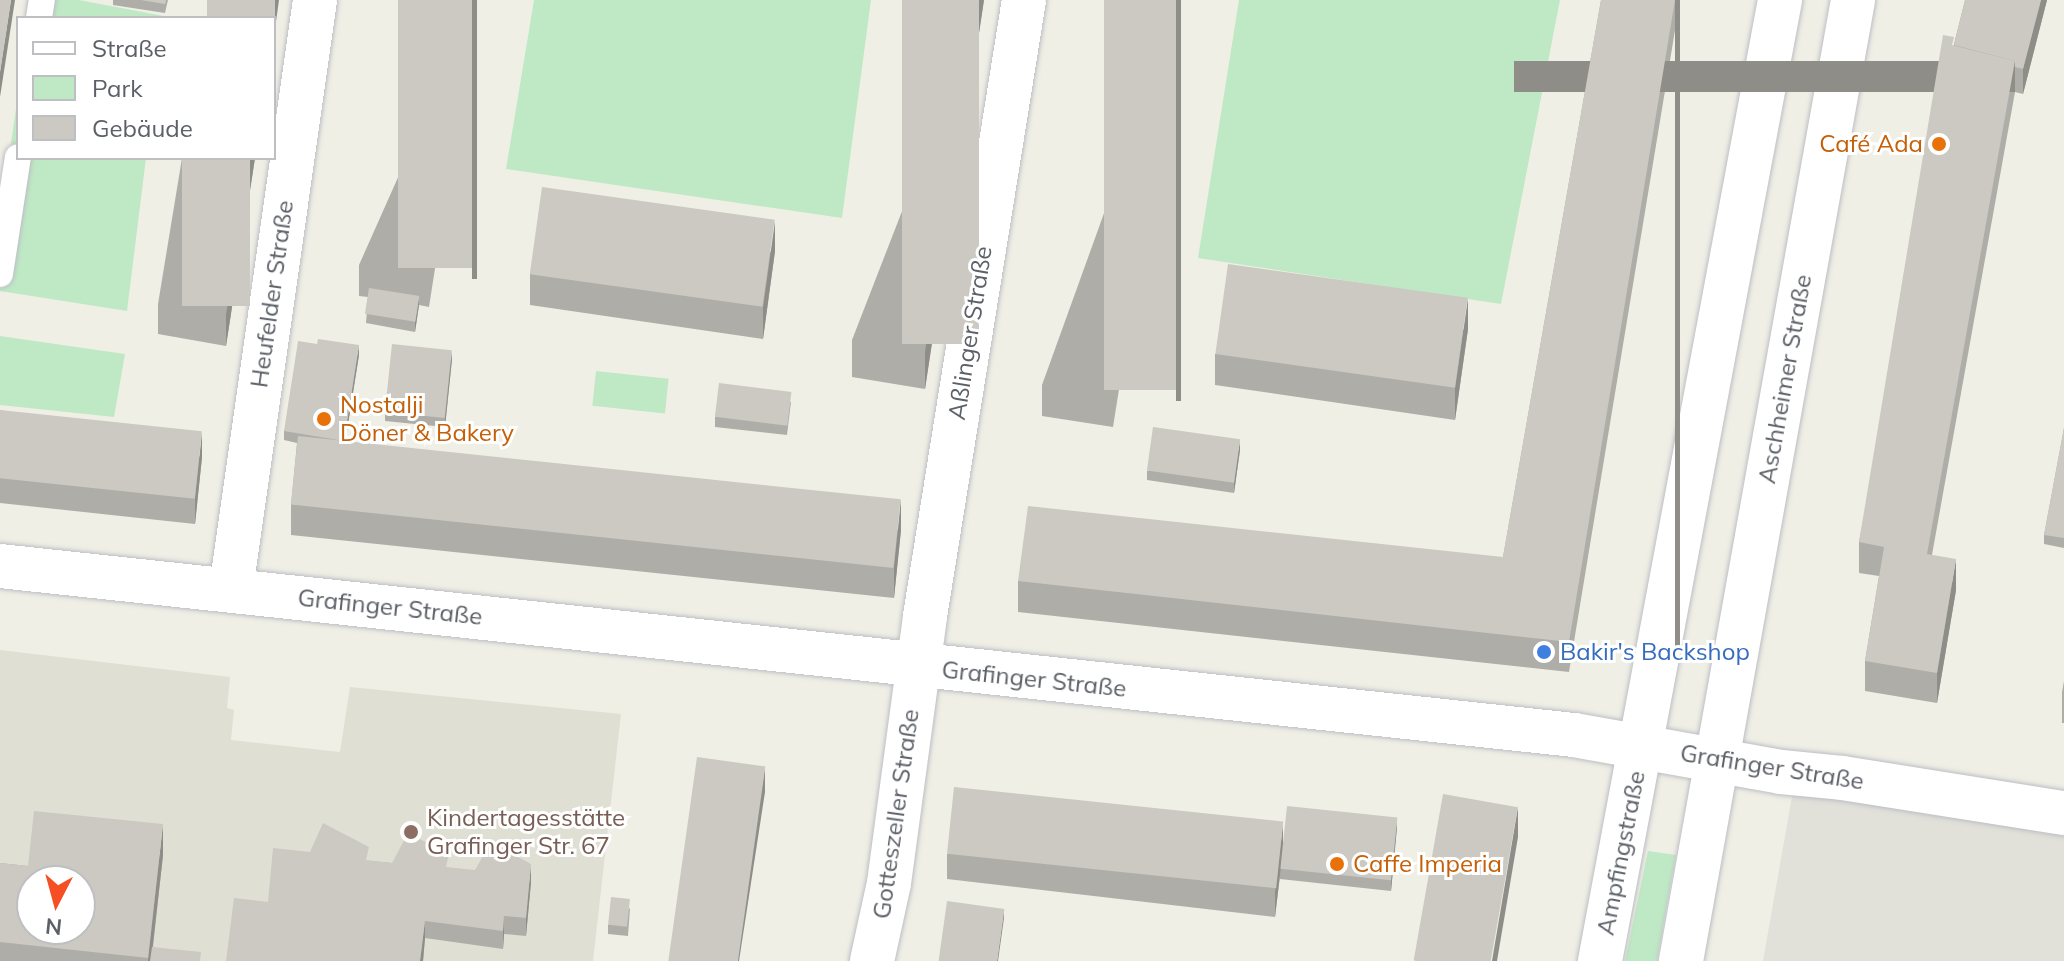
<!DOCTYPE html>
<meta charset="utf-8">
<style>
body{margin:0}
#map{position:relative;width:2064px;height:961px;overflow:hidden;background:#f0efe5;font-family:Mulish,sans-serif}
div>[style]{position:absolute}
.industrial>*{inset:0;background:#e1e0d9}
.education>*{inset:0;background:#e0dfd4}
.green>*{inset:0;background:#bfe9c5;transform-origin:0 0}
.roads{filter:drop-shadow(0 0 2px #bcbec5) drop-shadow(0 0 2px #bcbec5)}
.lane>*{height:26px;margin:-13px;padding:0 13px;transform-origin:13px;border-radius:13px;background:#fff}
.street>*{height:44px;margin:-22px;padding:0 22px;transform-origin:22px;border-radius:22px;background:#fff}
.secondary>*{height:44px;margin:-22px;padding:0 22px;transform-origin:22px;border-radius:22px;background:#fff}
.wall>*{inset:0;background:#afada7}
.shaded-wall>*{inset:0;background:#8e8d88;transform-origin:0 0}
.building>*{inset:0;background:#cbc9c2;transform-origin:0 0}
.dots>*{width:22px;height:22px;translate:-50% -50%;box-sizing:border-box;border:4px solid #fff;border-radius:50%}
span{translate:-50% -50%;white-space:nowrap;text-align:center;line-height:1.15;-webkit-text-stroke:6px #fff;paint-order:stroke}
.food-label{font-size:24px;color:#c56008}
.right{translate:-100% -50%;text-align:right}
.left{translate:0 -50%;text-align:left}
.street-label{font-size:24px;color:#5c6067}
.shop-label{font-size:24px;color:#366cbe}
.education-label{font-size:24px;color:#785e54}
.legend{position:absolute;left:16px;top:16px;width:260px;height:144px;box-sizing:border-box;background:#fff;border:2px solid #bebfc2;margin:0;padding:10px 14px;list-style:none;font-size:24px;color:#5c6067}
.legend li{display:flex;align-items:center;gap:16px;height:40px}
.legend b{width:40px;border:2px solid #bebfc2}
.north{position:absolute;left:16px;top:865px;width:80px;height:80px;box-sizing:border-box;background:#fff;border:2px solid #bebfc2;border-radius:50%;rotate:186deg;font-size:22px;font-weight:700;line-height:32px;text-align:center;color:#5c6067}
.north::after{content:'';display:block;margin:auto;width:28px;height:36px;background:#f74f24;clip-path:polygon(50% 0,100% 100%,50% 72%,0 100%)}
</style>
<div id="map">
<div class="industrial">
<div style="clip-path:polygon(1794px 785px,2064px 819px,2064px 961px,1763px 961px)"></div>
</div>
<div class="education">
<div style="clip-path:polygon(evenodd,0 650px,230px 677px,227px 708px,234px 710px,231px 740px,340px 752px,350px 687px,621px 714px,593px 961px,0 961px,0 650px,32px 881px,80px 881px,80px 929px,32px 929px,32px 881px)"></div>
</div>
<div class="green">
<div style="clip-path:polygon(32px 0,79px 0,164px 16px,29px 18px)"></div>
<div style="clip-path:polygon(534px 0,871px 0,842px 218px,506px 169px)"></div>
<div style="clip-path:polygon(1239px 0,1560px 0,1501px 304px,1198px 258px)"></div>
<div style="clip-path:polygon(18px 95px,18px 158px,146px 158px,127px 311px,0 291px,0 219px)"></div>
<div style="clip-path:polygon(0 336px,125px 354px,114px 417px,0 405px)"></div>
<div style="left:596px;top:371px;width:73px;height:35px;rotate:6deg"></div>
<div style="clip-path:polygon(1648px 851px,1676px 855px,1657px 961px,1625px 961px)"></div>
</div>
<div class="roads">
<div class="lane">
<div style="left:39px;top:18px;width:18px;rotate:-81deg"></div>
<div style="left:0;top:274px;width:118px;rotate:-81.3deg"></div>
</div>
<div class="street">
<div style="left:0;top:566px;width:1583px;rotate:6.13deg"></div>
<div style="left:1574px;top:735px;width:210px;rotate:10.1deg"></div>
<div style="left:1781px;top:772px;width:61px;rotate:5.6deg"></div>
<div style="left:1842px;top:778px;width:225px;rotate:9deg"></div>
<div style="left:231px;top:589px;width:595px;rotate:-81.88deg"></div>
<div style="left:872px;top:961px;width:80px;rotate:-77.7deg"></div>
<div style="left:889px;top:883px;width:269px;rotate:-82.3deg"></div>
<div style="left:925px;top:616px;width:624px;rotate:-80.87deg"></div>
</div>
<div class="secondary">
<div style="left:1600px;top:961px;width:978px;rotate:-79.39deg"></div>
<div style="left:1681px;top:961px;width:976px;rotate:-79.85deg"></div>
</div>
</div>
<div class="wall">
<div style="clip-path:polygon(113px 0,168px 0,165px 13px,113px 5px)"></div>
<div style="clip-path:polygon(477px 0,429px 307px,419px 305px,415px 332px,366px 323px,368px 297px,359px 296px,359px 265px)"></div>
<div style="clip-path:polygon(984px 0,925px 389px,852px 377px,852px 340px)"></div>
<div style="clip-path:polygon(1181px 0,1113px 427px,1042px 416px,1042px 385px)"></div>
<div style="clip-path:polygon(1601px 0,1680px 0,1569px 672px,1018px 612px,1018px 581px,1503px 557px)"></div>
<div style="clip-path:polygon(1965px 0,2047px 0,2023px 94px,2015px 92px,1932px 555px,1956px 590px,1937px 703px,1865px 691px,1865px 661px,1879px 576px,1859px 573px,1859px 542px,1954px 44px)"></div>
<div style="clip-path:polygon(182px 158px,255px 158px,226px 346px,158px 334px,158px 304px)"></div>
<div style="clip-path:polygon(775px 251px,763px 339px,530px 305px,530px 274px)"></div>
<div style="clip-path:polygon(1468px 329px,1455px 420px,1215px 385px,1215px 354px)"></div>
<div style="clip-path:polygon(317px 344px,359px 355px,345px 441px,901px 530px,894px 598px,291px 535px,291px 505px,297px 443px,284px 440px,284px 431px)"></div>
<div style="clip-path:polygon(452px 359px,445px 427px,385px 421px,385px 412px)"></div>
<div style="clip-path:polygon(791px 402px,787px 435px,715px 427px,715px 417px)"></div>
<div style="clip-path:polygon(0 410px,202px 457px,195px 524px,0 503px)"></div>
<div style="clip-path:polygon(2064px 428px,2064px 548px,2044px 544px,2044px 535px)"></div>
<div style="clip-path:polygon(1240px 450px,1234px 493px,1147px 480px,1147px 471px)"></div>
<div style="clip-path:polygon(2064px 681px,2064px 723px,2062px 723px,2062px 692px)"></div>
<div style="clip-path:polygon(1397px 827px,1391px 891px,1280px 879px,1280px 876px,1275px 917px,947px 879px,947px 854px,1283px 842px)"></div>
<div style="clip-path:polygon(163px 855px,153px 947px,201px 961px,0 961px,0 863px,28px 866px)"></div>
<div style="clip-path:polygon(369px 861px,449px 868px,531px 882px,526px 936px,504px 934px,503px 949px,425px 938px,423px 961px,226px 961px,268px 902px)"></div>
<div style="clip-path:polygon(630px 908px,628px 936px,608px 934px,608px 925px)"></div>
</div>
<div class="shaded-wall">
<div style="clip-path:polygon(11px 0,15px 0,0 97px,0 72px)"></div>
<div style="clip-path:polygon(275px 0,279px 0,274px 36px,274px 18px,272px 18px)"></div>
<div style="left:472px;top:0;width:5px;height:279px"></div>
<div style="clip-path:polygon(979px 0,984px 0,925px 389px,925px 352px)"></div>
<div style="left:1176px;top:0;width:5px;height:401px"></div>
<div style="left:1675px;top:0;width:5px;height:651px"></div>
<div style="clip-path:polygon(2041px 0,2047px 0,2023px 94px,2023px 69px)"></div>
<div style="left:2015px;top:61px;width:31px;height:501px;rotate:90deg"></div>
<div style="clip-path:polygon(250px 158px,255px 158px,226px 346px,226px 315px)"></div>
<div style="clip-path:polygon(775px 221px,775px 251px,763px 339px,763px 308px)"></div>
<div style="clip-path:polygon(419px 296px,419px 305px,415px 332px,415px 322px)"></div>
<div style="clip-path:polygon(1468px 298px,1468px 329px,1455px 420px,1455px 389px)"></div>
<div style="clip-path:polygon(359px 345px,359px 355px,344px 450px,344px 441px)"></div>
<div style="clip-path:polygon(452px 350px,452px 359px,445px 427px,445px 418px)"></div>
<div style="clip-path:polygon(202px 432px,202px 457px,195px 524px,195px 499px)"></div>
<div style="clip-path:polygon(1240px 440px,1240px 450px,1234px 493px,1234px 483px)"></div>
<div style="clip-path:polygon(901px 499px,901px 530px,894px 598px,894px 567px)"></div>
<div style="clip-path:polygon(1956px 559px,1956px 590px,1937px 703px,1937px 673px)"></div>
<div style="clip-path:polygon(765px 767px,765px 792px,739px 961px,735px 961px)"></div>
<div style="clip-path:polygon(1518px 807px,1518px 837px,1497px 961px,1492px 961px)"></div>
<div style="clip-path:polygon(1397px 818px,1397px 827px,1391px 891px,1391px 882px)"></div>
<div style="clip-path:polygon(163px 824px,163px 855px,151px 961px,148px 961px)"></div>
<div style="clip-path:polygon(1283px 824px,1283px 849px,1275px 917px,1275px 892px)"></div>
<div style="clip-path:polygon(531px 864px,531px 882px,526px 936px,526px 918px)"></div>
<div style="clip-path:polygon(1004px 909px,1004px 918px,998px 961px,997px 961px)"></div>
<div style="clip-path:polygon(504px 916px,504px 934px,503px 949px,503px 931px)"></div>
<div style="clip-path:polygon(425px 921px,425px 938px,423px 961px,420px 961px)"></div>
</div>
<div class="building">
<div style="clip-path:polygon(0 0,11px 0,0 72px)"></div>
<div style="clip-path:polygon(141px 0,166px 0,165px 4px)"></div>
<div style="left:207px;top:0;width:68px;height:18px"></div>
<div style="left:398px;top:0;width:74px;height:268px"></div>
<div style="left:902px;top:0;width:77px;height:344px"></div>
<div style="left:1104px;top:0;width:72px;height:390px"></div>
<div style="clip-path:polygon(1601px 0,1675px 0,1569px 642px,1018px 581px,1028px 506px,1503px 557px)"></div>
<div style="clip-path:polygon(1965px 0,2041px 0,2023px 69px,2015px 67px,2015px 61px,1954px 45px)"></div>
<div style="clip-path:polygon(1943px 35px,1954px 37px,1952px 45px,2015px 61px,1927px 554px,1956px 559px,1937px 673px,1865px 661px,1884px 547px,1859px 542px)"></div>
<div style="left:182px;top:158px;width:68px;height:148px"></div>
<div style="left:542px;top:187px;width:235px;height:88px;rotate:8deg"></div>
<div style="left:1228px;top:264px;width:242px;height:91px;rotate:8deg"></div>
<div style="left:369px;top:288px;width:51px;height:26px;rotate:9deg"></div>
<div style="clip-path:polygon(318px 339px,359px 345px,344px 441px,284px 431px,298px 341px,317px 344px)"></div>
<div style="left:392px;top:344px;width:60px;height:68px;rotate:6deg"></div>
<div style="left:719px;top:383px;width:73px;height:34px;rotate:7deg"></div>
<div style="left:0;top:410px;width:203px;height:68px;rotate:6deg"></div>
<div style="left:1153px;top:427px;width:88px;height:44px;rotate:8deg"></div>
<div style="clip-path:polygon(2064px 428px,2064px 538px,2044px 535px)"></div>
<div style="left:298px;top:436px;width:606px;height:69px;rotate:6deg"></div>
<div style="left:697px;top:757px;width:69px;height:207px;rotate:8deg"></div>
<div style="left:954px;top:787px;width:331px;height:67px;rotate:6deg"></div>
<div style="left:1443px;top:794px;width:76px;height:169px;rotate:10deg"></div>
<div style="left:1287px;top:806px;width:111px;height:63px;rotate:6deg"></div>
<div style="clip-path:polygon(evenodd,34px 811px,163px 824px,148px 958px,0 942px,0 863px,28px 866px,34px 811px,32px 881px,80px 881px,80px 929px,32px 929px,32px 881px)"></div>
<div style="clip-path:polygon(323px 823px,369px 847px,366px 860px,392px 863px,408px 833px,449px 854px,446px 867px,475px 870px,491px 842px,531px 864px,526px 918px,504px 916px,503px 931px,425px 921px,420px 961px,226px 961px,234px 898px,268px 902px,273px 848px,310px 852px)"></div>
<div style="left:611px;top:897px;width:19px;height:28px;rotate:6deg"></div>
<div style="left:947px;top:901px;width:58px;height:61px;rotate:8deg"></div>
<div style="clip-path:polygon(152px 947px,201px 952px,200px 961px,150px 961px)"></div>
</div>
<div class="dots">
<div style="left:1939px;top:144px;background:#e8710a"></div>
<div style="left:324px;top:419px;background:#e8710a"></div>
<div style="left:1544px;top:652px;background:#3f7fe0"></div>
<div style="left:411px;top:832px;background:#8d6e63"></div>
<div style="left:1337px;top:864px;background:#e8710a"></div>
</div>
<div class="food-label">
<span class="right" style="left:1923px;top:144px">Café Ada</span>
<span class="left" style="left:340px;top:419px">Nostalji<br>Döner &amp; Bakery</span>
<span class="left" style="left:1353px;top:864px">Caffe Imperia</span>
</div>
<div class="street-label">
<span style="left:272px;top:294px;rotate:-82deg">Heufelder Straße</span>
<span style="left:970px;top:333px;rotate:-81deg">Aßlinger Straße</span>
<span style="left:1785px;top:379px;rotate:-80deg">Aschheimer Straße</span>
<span style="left:390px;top:607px;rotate:6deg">Grafinger Straße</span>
<span style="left:1034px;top:679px;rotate:6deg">Grafinger Straße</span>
<span style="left:1772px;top:767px;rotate:9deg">Grafinger Straße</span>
<span style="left:896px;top:814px;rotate:-82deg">Gotteszeller Straße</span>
<span style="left:1621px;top:853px;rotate:-79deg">Ampfingstraße</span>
</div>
<div class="shop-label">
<span class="left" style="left:1560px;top:652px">Bakir's Backshop</span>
</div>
<div class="education-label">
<span class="left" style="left:427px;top:832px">Kindertagesstätte<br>Grafinger Str. 67</span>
</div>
<ul class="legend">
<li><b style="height:10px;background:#fff"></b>Straße</li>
<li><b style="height:22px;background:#bfe9c5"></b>Park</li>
<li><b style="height:22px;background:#cbc9c2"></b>Gebäude</li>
</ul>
<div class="north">N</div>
</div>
